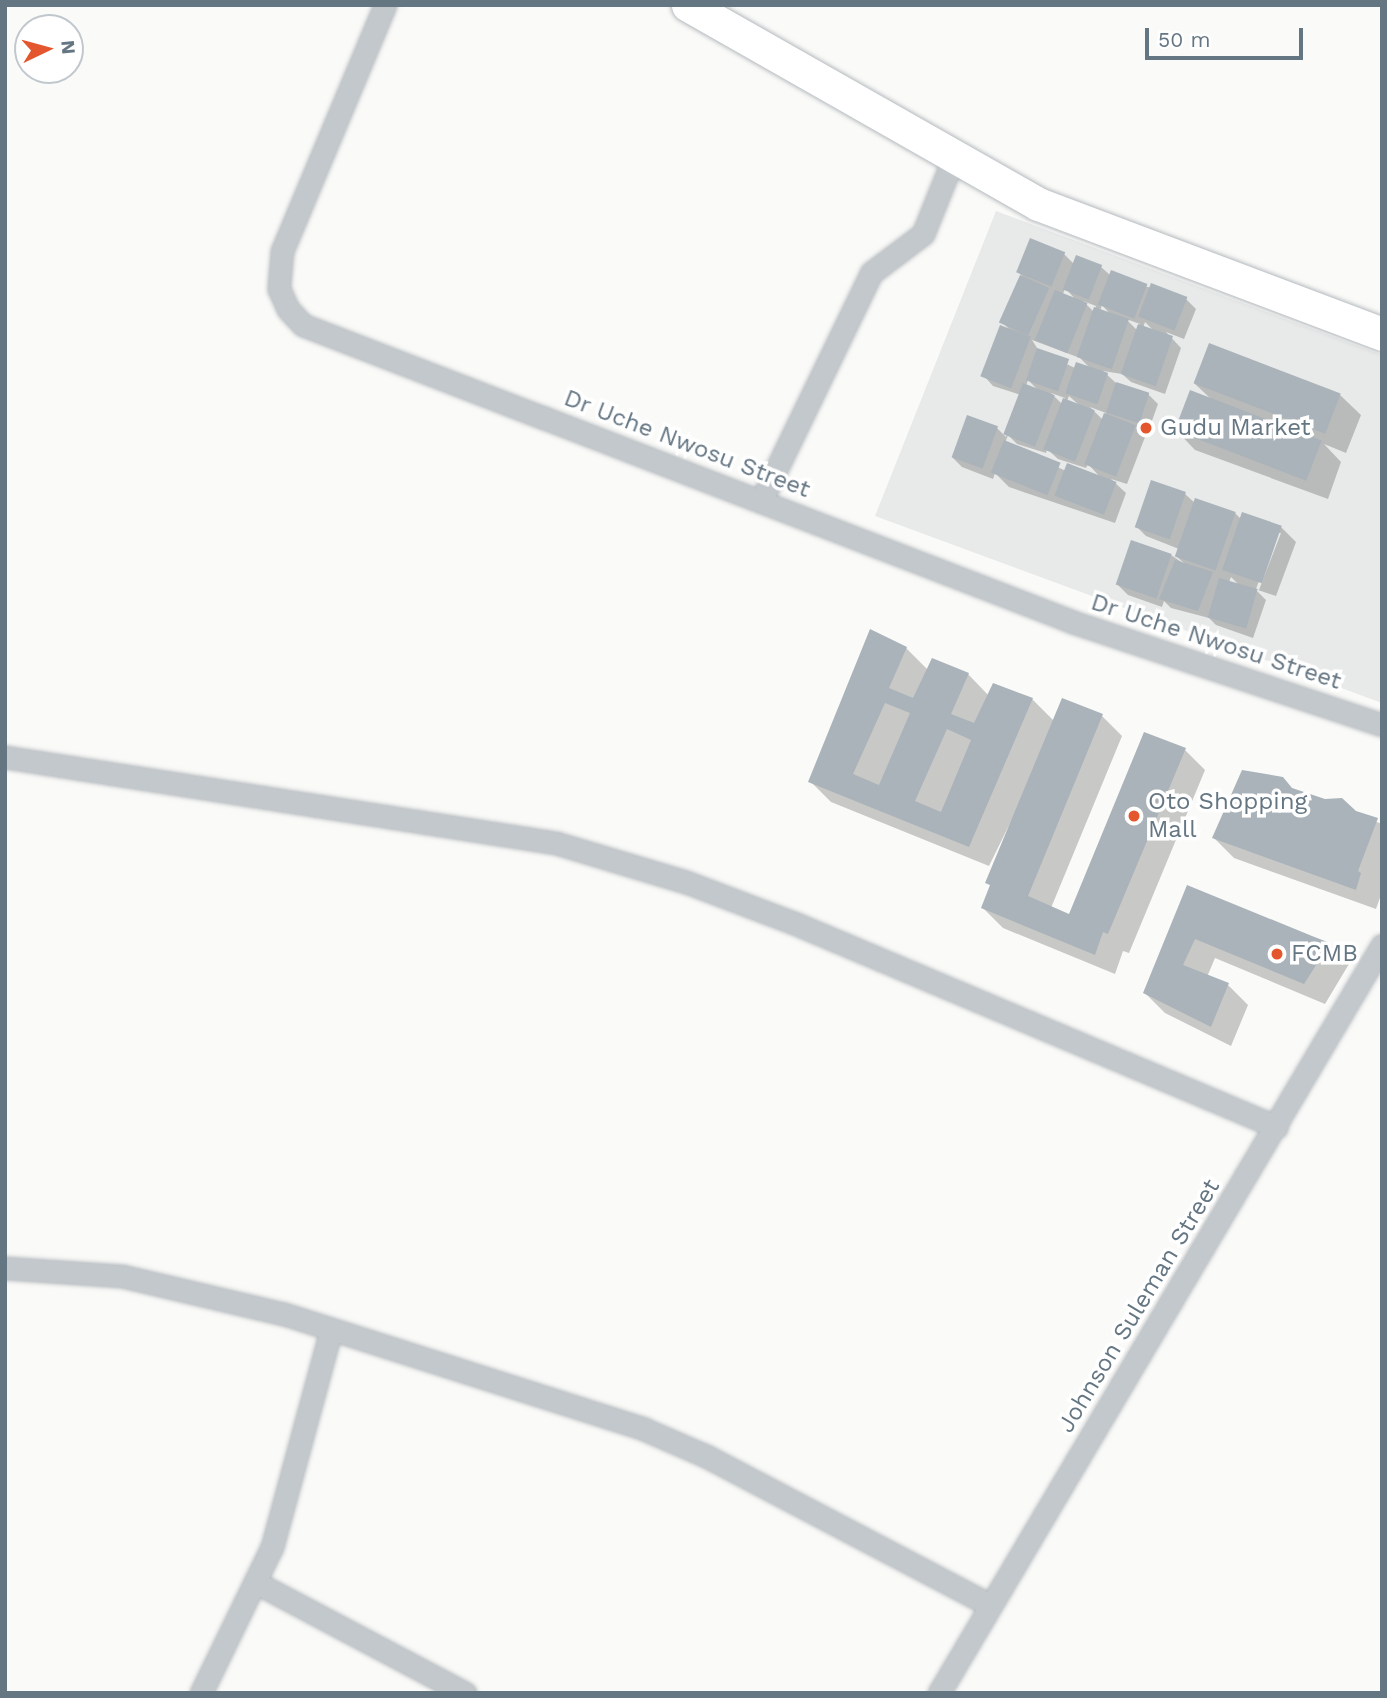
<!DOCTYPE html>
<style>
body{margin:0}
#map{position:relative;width:1387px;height:1698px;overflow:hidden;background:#fafaf8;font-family:"Work Sans",sans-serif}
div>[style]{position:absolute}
.built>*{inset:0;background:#e8e9e9}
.shadow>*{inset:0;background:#0003}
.building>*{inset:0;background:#aab3b9;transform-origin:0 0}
.roads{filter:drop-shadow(0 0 2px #b5babe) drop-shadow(0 0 2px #b5babe)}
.street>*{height:21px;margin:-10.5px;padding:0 10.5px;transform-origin:10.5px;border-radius:10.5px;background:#c3c8cc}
.primary>*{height:33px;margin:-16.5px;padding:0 16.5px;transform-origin:16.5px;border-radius:16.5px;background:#fff}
.dots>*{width:19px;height:19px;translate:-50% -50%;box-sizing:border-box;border:4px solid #fff;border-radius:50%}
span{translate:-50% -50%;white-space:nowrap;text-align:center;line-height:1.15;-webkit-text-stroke:7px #fff;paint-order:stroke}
.poi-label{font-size:24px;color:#657683}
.left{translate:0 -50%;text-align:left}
.street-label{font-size:24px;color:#657683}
.frame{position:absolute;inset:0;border:7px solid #657683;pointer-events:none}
.north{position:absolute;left:14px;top:14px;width:70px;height:70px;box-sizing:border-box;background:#fff;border:2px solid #c1c8cd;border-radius:50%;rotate:85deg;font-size:19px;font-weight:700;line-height:28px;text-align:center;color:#657683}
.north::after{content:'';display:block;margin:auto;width:24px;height:32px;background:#e4572e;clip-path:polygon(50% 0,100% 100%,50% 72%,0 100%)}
.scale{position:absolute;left:1145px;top:28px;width:158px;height:32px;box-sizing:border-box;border:4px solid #657683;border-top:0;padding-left:9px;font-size:21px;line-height:24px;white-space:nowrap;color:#657683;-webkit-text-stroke:5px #fff;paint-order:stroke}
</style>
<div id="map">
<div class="built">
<div style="clip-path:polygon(996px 211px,1382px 355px,1382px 703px,875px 516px)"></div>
</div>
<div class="shadow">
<div style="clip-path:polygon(evenodd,1064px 254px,1074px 264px,1077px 257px,1101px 267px,1110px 275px,1186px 299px,1196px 309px,1184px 339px,1166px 332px,1181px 348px,1165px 394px,1131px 382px,1122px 374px,1103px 371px,1116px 383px,1148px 394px,1158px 404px,1148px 432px,1136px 428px,1145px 437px,1127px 484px,1111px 479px,1126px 493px,1115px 523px,1009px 487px,995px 473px,993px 479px,962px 467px,952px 457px,997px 428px,1006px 437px,1021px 395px,993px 386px,984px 376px,1011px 331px,1004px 324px,1022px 276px,1018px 272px,1064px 254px,1065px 288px,1077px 301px,1063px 294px,1065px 288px,1064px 254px,1083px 301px,1096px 306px,1094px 312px,1083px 301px,1064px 254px,1102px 305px,1111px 315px,1100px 311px,1102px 305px,1064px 254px,1126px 319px,1140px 324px,1137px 330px,1126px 319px,1064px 254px,1145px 322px,1155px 332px,1143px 328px,1145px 322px,1064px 254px,1032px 340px,1080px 358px,1091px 369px,1075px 368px,1039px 351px,1032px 340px,1064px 254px,1028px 380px,1038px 390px,1026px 386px,1028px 380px,1064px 254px,1051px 393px,1065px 398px,1063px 405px,1051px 393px,1064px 254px,1069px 396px,1079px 405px,1067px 401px,1069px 396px,1064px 254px,1090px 407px,1106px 413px,1104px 421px,1090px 407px,1064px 254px,1008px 435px,1017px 444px,1046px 453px,1047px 449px,1058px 459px,1086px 468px,1088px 464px,1101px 478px,1066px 471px,1005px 443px,1008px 435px)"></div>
<div style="clip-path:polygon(1194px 383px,1340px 395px,1361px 415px,1346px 453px,1324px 444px,1341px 462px,1328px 499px,1195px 450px,1175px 429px,1211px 399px)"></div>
<div style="clip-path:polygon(evenodd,1185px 494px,1195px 503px,1235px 513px,1241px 519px,1281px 527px,1296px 542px,1276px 596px,1255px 589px,1266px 600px,1253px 638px,1216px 625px,1209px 618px,1171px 608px,1164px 601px,1162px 607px,1128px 595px,1118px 585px,1171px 555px,1186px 565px,1176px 556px,1179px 549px,1146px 536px,1136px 526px,1185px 494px,1277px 533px,1281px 533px,1259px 590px,1256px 589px,1277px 533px,1185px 494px,1231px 577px,1239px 585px,1229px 582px,1231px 577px)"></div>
<div style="clip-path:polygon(906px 648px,928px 670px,968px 674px,989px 696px,1032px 699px,1054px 721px,1102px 716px,1122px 736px,1051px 908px,1070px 917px,1185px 750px,1205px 770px,1129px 953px,1123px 951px,1115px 974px,1003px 928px,983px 908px,1022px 799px,989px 866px,831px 802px,810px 781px)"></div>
<div style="clip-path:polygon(1294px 790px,1382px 824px,1381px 895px,1376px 909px,1234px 858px,1214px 838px)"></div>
<div style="clip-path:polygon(1188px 887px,1329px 944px,1349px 964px,1325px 1004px,1215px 958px,1207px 977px,1228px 985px,1248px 1005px,1231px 1046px,1165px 1013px,1145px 993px)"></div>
</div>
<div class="building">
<div style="left:1030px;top:238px;width:38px;height:37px;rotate:22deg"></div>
<div style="left:1076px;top:255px;width:28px;height:37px;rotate:21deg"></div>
<div style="left:1111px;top:270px;width:39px;height:37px;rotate:21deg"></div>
<div style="left:1020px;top:275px;width:32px;height:52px;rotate:24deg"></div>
<div style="left:1151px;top:283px;width:39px;height:36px;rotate:21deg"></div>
<div style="left:1055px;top:290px;width:35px;height:54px;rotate:22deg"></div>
<div style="left:1094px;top:307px;width:37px;height:53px;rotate:19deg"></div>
<div style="left:1138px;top:324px;width:37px;height:53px;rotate:19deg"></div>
<div style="left:1000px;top:325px;width:33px;height:55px;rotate:21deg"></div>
<div style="left:1209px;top:343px;width:141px;height:43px;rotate:21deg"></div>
<div style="left:1037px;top:348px;width:34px;height:34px;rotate:19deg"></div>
<div style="left:1076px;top:362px;width:34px;height:33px;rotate:19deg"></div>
<div style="left:1116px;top:382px;width:35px;height:32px;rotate:18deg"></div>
<div style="left:1023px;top:383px;width:34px;height:55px;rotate:21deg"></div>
<div style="left:1190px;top:390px;width:141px;height:43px;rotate:21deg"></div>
<div style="left:1063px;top:398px;width:34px;height:55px;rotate:21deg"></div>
<div style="left:1104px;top:413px;width:34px;height:55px;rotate:21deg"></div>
<div style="left:967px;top:415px;width:33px;height:45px;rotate:20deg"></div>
<div style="left:1004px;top:440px;width:61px;height:35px;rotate:22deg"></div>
<div style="left:1067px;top:463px;width:53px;height:35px;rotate:21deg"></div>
<div style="left:1151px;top:480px;width:37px;height:50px;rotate:19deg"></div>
<div style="left:1195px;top:498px;width:43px;height:62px;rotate:19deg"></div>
<div style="left:1242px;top:512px;width:42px;height:61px;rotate:19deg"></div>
<div style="left:1131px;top:540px;width:43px;height:47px;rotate:19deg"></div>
<div style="clip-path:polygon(1175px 560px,1213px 572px,1198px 611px,1159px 599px)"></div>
<div style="left:1219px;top:578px;width:40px;height:41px;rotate:16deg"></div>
<div style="clip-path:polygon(evenodd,870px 629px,907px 647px,889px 688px,913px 698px,932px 658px,969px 673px,951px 714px,974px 723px,993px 683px,1033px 698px,969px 847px,808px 782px,870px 629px,885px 703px,910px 713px,879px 785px,853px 774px,885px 703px,870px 629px,947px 729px,971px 740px,941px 812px,915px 801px,947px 729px)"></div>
<div style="clip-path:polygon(1062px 698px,1103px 714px,1028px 896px,1069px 914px,1144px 732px,1186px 748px,1108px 934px,1103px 932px,1095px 955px,981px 908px,990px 885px,985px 883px)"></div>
<div style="clip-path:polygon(1242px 770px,1283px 777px,1292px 788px,1325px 799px,1342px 798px,1356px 811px,1378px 818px,1358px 871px,1361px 873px,1356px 890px,1212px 838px)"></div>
<div style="clip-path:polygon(1187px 885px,1312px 936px,1330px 943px,1304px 984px,1195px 939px,1183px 965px,1229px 983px,1211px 1027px,1143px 993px)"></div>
</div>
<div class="roads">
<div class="street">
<div style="left:385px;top:5px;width:267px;rotate:112.7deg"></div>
<div style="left:282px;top:251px;width:38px;rotate:95deg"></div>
<div style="left:279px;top:289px;width:22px;rotate:66deg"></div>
<div style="left:288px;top:309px;width:22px;rotate:47deg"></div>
<div style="left:303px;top:325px;width:825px;rotate:21.09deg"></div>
<div style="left:1073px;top:622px;width:326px;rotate:18.4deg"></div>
<div style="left:761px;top:501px;width:253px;rotate:-64.2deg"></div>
<div style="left:871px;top:273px;width:65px;rotate:-36.9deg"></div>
<div style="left:923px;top:234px;width:83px;rotate:-68.1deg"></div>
<div style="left:5px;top:757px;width:558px;rotate:8.87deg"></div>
<div style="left:556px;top:843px;width:136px;rotate:16.7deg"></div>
<div style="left:686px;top:882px;width:116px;rotate:20.8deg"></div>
<div style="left:794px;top:923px;width:524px;rotate:22.9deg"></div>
<div style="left:5px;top:1268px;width:117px;rotate:3.9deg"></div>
<div style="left:122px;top:1276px;width:166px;rotate:13.2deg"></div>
<div style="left:284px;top:1314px;width:378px;rotate:17.7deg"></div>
<div style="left:644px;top:1429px;width:68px;rotate:23.5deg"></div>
<div style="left:706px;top:1456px;width:321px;rotate:27.7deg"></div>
<div style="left:255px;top:1582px;width:238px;rotate:27.9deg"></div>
<div style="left:201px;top:1693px;width:162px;rotate:-64.1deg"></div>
<div style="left:272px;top:1547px;width:225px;rotate:-74.8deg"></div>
<div style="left:939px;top:1693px;width:869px;rotate:-59.36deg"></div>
</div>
<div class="primary">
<div style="left:688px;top:5px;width:403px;rotate:29.6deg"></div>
<div style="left:1038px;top:204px;width:368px;rotate:20.7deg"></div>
</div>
</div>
<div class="dots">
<div style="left:1146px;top:428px;background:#e4572e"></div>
<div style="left:1134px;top:816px;background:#e4572e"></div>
<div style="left:1277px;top:954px;background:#e4572e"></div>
</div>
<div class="poi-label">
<span class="left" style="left:1160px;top:428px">Gudu Market</span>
<span class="left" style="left:1148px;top:816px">Oto Shopping<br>Mall</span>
<span class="left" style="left:1291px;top:954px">FCMB</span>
</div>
<div class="street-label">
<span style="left:687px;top:444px;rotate:21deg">Dr Uche Nwosu Street</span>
<span style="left:1216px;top:642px;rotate:18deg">Dr Uche Nwosu Street</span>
<span style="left:1139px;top:1306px;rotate:-59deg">Johnson Suleman Street</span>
</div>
<div class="frame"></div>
<div class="north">N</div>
<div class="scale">50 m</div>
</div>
